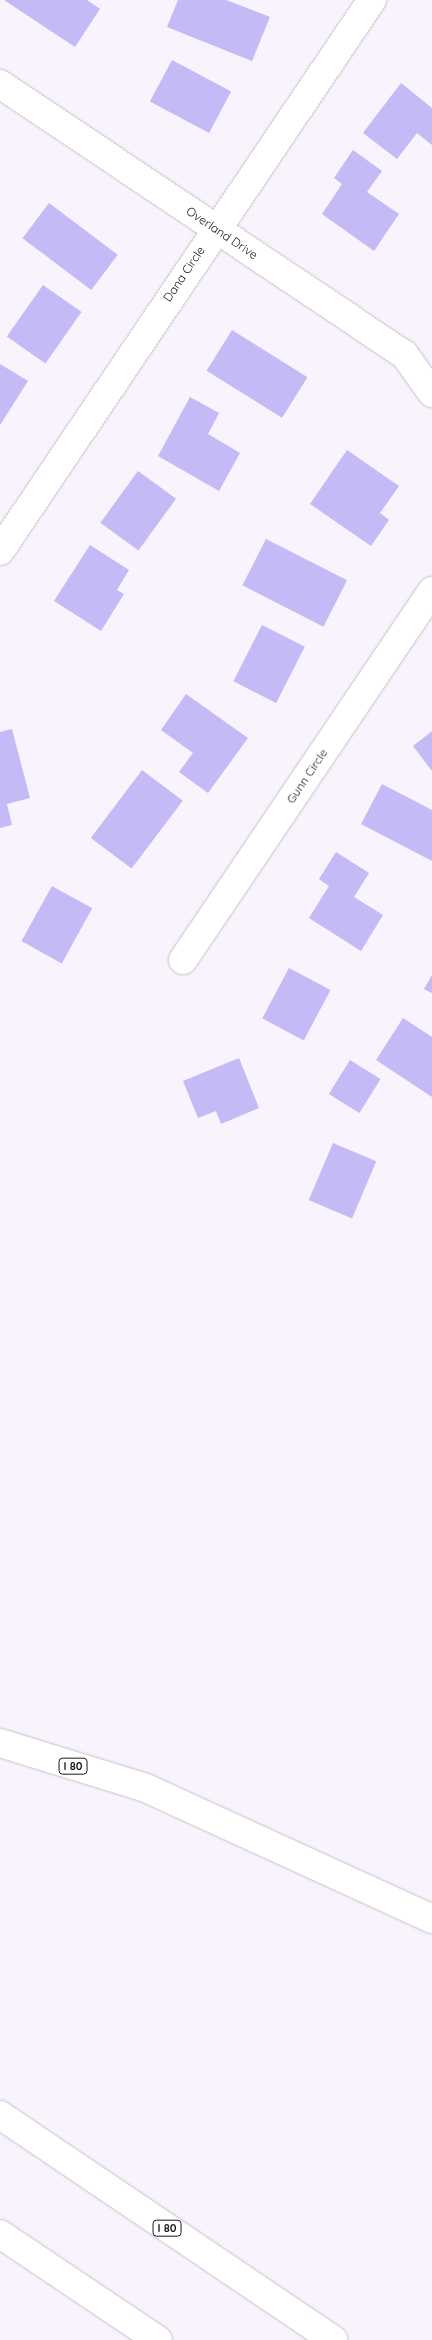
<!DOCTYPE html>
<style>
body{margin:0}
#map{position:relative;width:432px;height:2340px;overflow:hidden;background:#f8f3fc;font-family:Quicksand,sans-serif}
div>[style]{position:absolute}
.building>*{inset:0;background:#c3baf6;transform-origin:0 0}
.roads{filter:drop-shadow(0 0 1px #c7c2cb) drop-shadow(0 0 1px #c7c2cb)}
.minor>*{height:28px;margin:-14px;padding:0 14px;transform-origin:14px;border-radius:14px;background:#fff}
.motorway>*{height:28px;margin:-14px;padding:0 14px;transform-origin:14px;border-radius:14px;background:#fff}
span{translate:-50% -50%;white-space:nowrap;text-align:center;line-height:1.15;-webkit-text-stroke:4px #fff;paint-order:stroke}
.shield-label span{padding:1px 4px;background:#fff;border:1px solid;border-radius:4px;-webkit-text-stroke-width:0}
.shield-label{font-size:11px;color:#19171a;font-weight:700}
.street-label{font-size:12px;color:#19171a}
</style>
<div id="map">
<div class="building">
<div style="clip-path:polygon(4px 0,87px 0,100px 9px,75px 47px)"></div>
<div style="clip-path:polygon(178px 0,226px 0,270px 17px,252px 61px,167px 27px)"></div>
<div style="left:172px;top:60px;width:67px;height:47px;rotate:28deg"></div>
<div style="clip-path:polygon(401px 83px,432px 108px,432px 145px,417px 133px,397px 159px,363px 133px)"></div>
<div style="clip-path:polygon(353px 150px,382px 171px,367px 192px,399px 214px,374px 251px,322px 214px,342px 184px,334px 178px)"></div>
<div style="left:49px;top:203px;width:86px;height:44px;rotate:37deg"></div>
<div style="left:43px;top:285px;width:47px;height:63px;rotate:35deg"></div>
<div style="left:232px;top:330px;width:89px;height:48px;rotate:32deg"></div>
<div style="clip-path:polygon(0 364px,28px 381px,0 425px)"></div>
<div style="clip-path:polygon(190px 397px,219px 413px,208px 434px,240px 453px,219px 491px,158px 456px)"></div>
<div style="clip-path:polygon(347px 450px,399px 486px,380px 513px,389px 520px,371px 546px,310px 504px)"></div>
<div style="left:138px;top:471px;width:47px;height:64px;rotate:36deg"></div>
<div style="left:266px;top:539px;width:91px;height:52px;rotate:27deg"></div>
<div style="clip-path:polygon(90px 545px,129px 570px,117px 590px,124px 594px,101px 631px,54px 601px)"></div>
<div style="left:262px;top:625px;width:48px;height:63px;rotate:27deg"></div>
<div style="clip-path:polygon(186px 694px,248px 738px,208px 793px,179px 772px,193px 753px,161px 730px)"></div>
<div style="clip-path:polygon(12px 729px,30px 798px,7px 804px,12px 825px,0 828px,0 732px)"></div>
<div style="clip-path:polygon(432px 731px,432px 771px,413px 746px)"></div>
<div style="left:142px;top:770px;width:51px;height:85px;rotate:37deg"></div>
<div style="clip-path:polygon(382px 784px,432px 810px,432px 861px,361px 824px)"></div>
<div style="clip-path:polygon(336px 852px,369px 873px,354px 897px,383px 915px,361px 951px,309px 918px,329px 886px,319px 879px)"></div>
<div style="left:52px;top:886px;width:46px;height:63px;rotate:29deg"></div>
<div style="left:289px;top:968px;width:47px;height:57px;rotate:28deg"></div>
<div style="clip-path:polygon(432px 975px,432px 993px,424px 989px)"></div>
<div style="clip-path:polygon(403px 1018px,432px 1037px,432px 1097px,376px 1060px)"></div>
<div style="clip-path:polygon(239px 1058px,259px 1108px,221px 1124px,216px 1111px,198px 1118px,183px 1081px)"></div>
<div style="left:350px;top:1060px;width:36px;height:40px;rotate:32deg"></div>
<div style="left:333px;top:1143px;width:47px;height:62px;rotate:23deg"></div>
</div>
<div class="roads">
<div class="minor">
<div style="left:0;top:84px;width:486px;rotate:33.8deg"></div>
<div style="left:404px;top:354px;width:48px;rotate:54.3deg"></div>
<div style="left:0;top:551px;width:665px;rotate:-55.98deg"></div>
<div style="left:183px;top:960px;width:445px;rotate:-56deg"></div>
</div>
<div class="motorway">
<div style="left:0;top:1743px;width:153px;rotate:17.1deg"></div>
<div style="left:146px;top:1788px;width:315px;rotate:24.6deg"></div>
<div style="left:0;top:2115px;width:402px;rotate:34deg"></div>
<div style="left:0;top:2234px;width:190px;rotate:33.9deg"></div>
</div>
</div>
<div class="shield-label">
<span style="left:73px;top:1766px">I 80</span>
<span style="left:167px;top:2228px">I 80</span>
</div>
<div class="street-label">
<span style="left:222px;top:233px;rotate:34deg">Overland Drive</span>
<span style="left:184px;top:274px;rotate:-56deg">Dana Circle</span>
<span style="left:307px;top:776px;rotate:-56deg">Gunn Circle</span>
</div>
</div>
